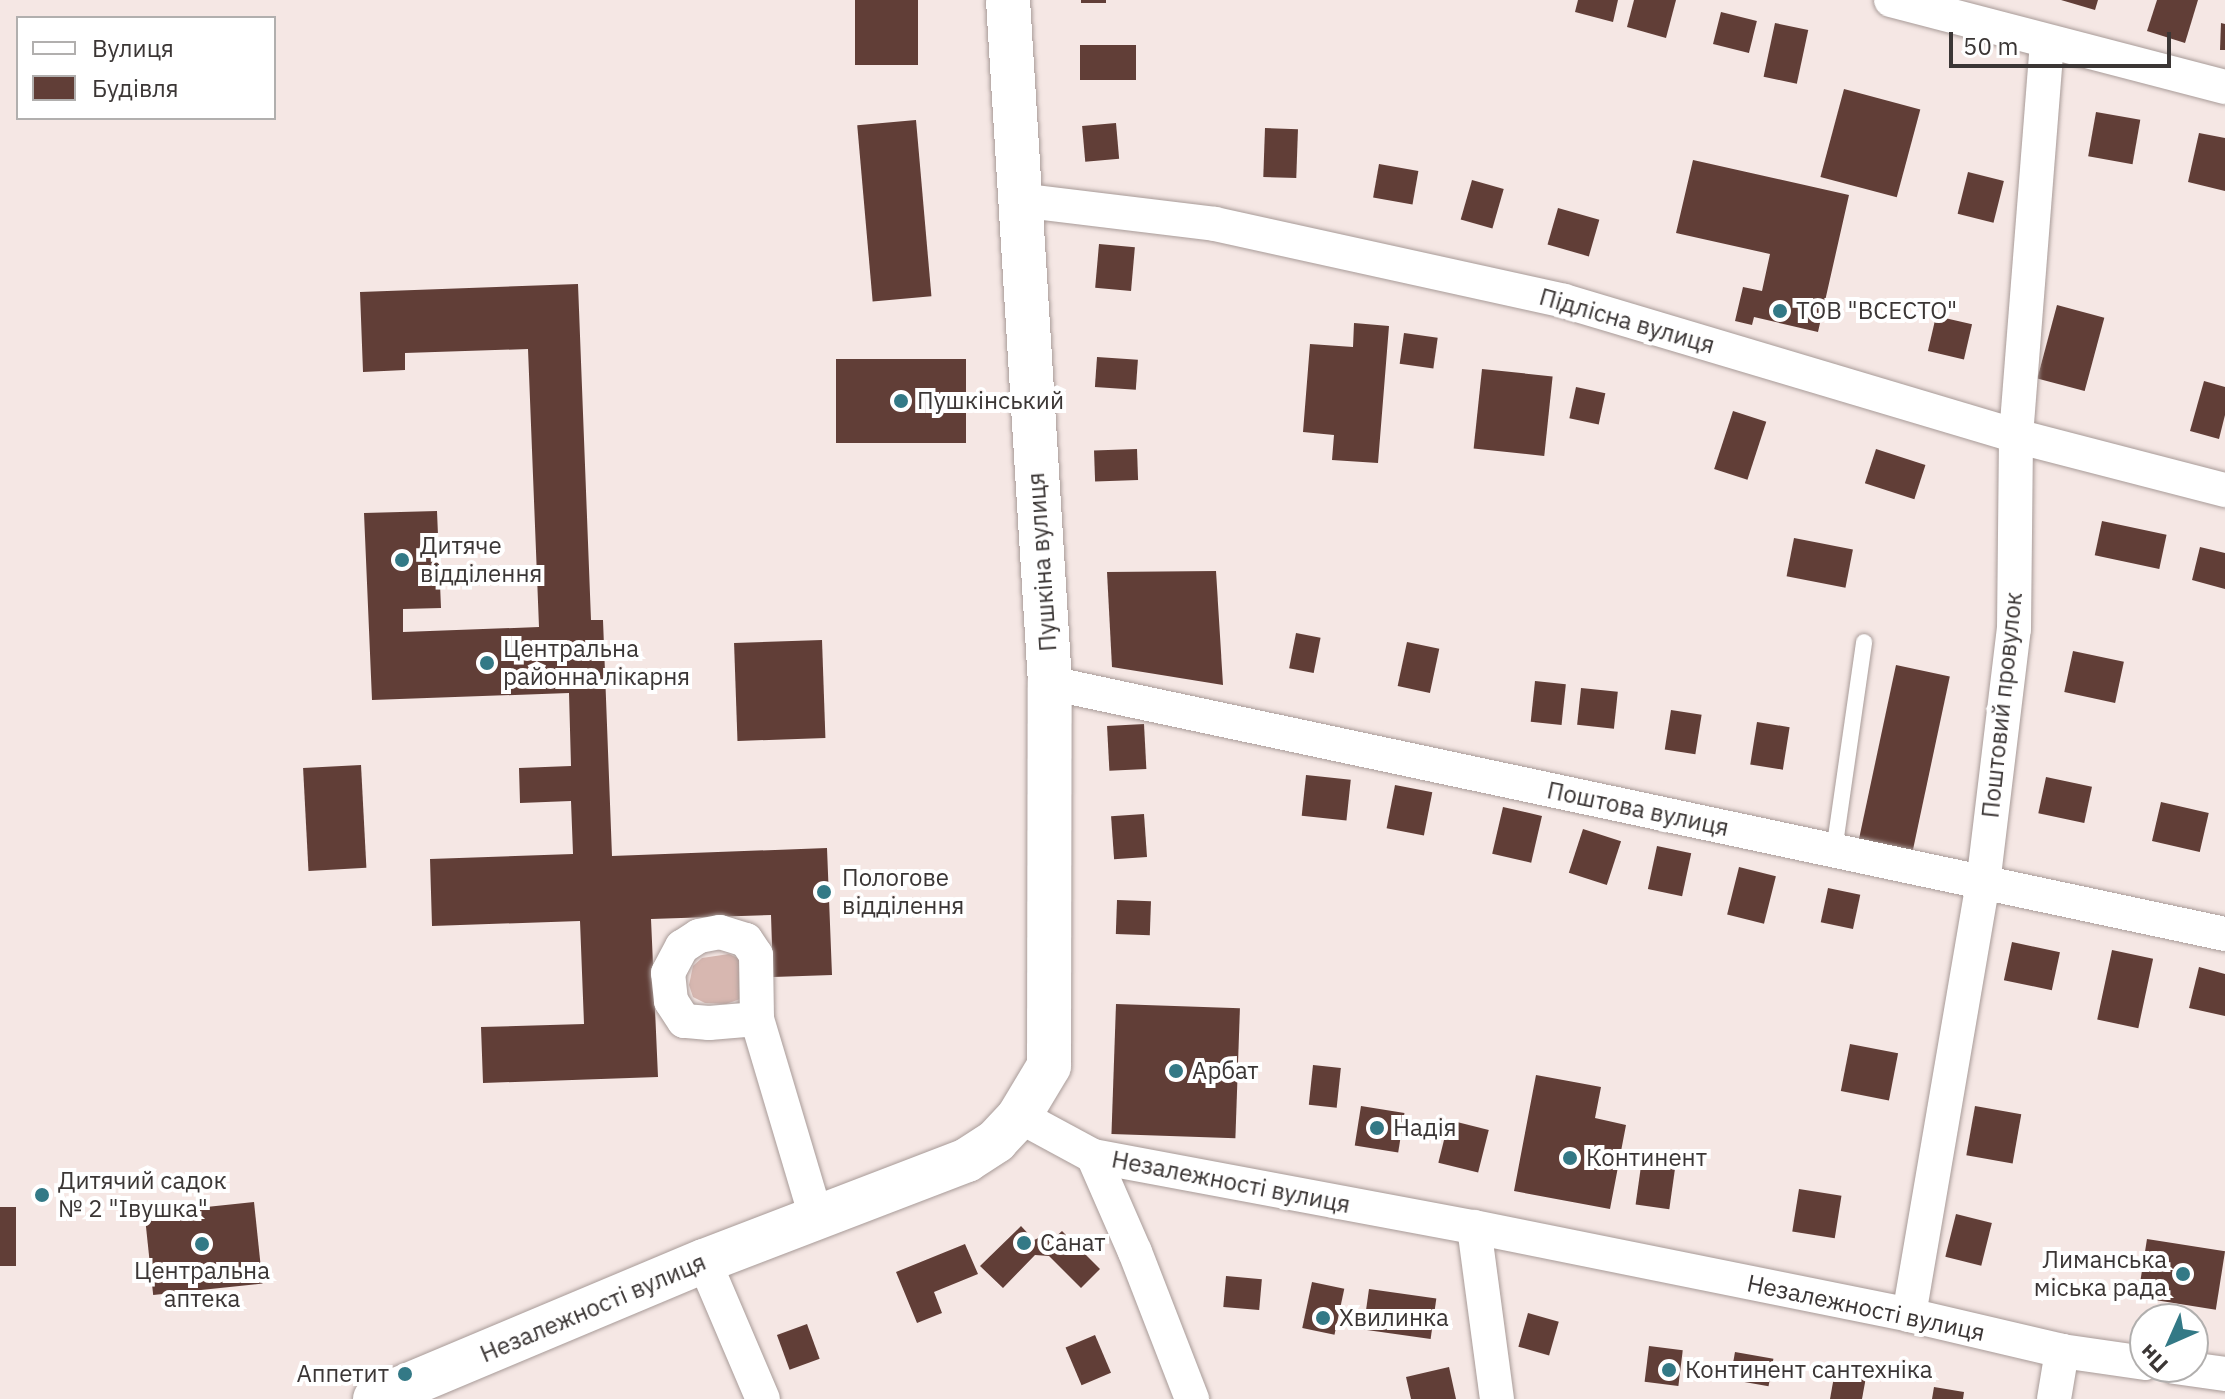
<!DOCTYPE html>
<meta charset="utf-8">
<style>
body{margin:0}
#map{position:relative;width:2225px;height:1399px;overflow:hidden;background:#f5e7e4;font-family:"IBM Plex Sans",sans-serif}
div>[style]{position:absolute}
.green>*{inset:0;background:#d7b7b0}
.building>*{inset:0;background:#613e37;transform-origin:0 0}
.roads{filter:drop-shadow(0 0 2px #a89b98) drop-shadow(0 0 2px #a89b98)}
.lane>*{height:16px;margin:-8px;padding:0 8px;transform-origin:8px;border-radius:8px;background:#fff}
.street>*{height:34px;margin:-17px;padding:0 17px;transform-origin:17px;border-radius:17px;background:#fff}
.secondary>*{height:44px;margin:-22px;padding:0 22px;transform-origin:22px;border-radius:22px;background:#fff}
.dots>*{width:22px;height:22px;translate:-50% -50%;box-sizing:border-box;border:4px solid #fff;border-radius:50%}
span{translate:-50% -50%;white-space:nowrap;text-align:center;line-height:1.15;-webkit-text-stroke:8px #fff;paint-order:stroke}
.poi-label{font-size:24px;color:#3b3635}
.left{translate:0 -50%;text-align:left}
.right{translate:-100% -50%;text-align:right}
.street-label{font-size:24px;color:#3b3635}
.legend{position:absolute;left:16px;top:16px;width:260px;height:104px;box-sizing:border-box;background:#fff;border:2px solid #b1afae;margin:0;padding:10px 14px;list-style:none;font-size:24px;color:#3b3635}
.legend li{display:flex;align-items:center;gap:16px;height:40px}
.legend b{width:40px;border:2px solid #b1afae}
.north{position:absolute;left:2129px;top:1303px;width:80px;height:80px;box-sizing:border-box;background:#fff;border:2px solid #b1afae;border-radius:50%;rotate:225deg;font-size:22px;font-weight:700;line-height:32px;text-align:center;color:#3b3635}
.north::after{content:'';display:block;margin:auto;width:28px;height:36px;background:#337986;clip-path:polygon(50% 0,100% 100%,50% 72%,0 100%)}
.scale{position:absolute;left:1949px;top:32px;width:222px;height:36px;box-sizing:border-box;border:4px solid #3b3635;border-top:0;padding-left:10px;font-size:24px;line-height:28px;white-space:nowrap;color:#3b3635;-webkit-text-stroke:6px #fff;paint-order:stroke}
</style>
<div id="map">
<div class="green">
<div style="clip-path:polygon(729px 954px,740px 959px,743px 998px,726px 1004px,705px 1003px,693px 997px,689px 985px,693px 966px,702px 958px)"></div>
</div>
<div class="building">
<div style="left:855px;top:0;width:63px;height:65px"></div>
<div style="left:1081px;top:0;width:25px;height:3px"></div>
<div style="clip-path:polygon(1578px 0,1618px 0,1613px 22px,1575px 12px)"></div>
<div style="clip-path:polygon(1634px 0,1676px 0,1666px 38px,1627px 27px)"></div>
<div style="clip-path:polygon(2061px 0,2098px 0,2095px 10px)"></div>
<div style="clip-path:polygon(2157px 0,2198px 0,2185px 43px,2147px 31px)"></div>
<div style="left:1721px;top:12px;width:37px;height:33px;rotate:14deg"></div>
<div style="left:1775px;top:23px;width:34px;height:55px;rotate:12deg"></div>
<div style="clip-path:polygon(2221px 23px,2225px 24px,2225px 50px,2220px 50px)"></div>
<div style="left:1080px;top:45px;width:56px;height:35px"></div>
<div style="left:1844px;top:89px;width:79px;height:91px;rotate:15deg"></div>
<div style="left:2096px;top:112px;width:45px;height:45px;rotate:10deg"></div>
<div style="left:916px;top:120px;width:177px;height:59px;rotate:85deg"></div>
<div style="left:1116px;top:123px;width:36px;height:34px;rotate:85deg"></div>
<div style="left:1265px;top:128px;width:33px;height:49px;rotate:2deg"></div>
<div style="clip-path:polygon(2199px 133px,2225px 138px,2225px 191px,2188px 182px)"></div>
<div style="clip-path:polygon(1693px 160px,1849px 195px,1818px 332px,1754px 317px,1752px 325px,1735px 321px,1743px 287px,1762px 291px,1770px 254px,1676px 233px)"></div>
<div style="left:1379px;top:164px;width:40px;height:34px;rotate:10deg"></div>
<div style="left:1968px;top:172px;width:37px;height:43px;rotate:14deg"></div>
<div style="left:1472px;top:180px;width:33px;height:41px;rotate:16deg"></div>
<div style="left:1558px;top:208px;width:43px;height:38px;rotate:16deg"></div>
<div style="left:1099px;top:244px;width:36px;height:44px;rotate:5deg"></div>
<div style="clip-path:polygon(578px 284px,591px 620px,603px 620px,612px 856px,827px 848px,832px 975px,773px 977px,771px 915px,651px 919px,658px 1077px,483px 1083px,481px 1027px,584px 1024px,580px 921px,432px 926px,430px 859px,573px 854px,571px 801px,520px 803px,519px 768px,571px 766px,569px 693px,372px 700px,364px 513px,437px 511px,441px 608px,403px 609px,403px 632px,539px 627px,528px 349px,405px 353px,405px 370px,363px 372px,360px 292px)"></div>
<div style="left:2057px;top:305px;width:49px;height:76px;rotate:15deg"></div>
<div style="left:1936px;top:316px;width:37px;height:36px;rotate:13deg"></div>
<div style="clip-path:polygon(1354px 323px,1389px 326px,1378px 463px,1332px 460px,1334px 435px,1303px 432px,1310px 344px,1353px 347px)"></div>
<div style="left:1404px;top:333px;width:34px;height:31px;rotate:8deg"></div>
<div style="left:1097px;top:357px;width:41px;height:30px;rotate:4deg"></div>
<div style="left:836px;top:359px;width:130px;height:84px"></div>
<div style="left:1482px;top:369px;width:71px;height:80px;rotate:6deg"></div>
<div style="clip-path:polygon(2204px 381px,2225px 387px,2225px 415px,2219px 439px,2190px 431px)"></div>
<div style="left:1576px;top:387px;width:30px;height:32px;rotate:12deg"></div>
<div style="left:1733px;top:411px;width:35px;height:61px;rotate:18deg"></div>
<div style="left:1137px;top:449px;width:31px;height:43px;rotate:88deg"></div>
<div style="left:1876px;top:449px;width:52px;height:36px;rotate:18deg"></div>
<div style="left:2102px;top:521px;width:66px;height:35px;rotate:12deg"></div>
<div style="left:1794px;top:538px;width:60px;height:39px;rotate:11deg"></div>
<div style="clip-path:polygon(2200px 547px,2225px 553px,2225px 589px,2192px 580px)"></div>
<div style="clip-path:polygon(1216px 571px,1223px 685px,1112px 667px,1107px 572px)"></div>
<div style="left:1296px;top:633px;width:25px;height:36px;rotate:11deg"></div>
<div style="left:822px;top:640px;width:98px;height:88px;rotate:88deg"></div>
<div style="left:1407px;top:642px;width:33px;height:45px;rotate:12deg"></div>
<div style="left:2073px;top:651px;width:52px;height:42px;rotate:12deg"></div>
<div style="left:1896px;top:665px;width:55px;height:181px;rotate:12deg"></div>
<div style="left:1535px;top:681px;width:31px;height:41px;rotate:6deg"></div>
<div style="left:1581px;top:688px;width:37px;height:37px;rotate:6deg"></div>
<div style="left:1671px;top:710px;width:31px;height:40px;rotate:9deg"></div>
<div style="left:1757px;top:722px;width:33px;height:43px;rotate:9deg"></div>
<div style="left:1144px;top:724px;width:45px;height:37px;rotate:87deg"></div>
<div style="left:361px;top:765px;width:103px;height:58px;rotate:87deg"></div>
<div style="left:1306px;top:775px;width:45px;height:41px;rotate:6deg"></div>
<div style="left:2046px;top:777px;width:47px;height:37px;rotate:12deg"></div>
<div style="left:1395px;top:785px;width:38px;height:44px;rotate:11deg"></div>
<div style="left:2161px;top:802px;width:49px;height:40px;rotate:13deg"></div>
<div style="left:1503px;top:807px;width:40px;height:48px;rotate:13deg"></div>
<div style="left:1144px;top:814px;width:43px;height:33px;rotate:86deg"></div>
<div style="left:1583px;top:829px;width:40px;height:46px;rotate:18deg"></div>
<div style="left:1657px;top:846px;width:35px;height:44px;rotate:12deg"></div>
<div style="left:1739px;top:867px;width:38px;height:49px;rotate:14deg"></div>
<div style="left:1828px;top:888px;width:33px;height:35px;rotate:12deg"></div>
<div style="left:1117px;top:900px;width:34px;height:34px;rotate:2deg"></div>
<div style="left:2012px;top:942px;width:49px;height:39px;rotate:12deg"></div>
<div style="left:2112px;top:950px;width:42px;height:71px;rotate:12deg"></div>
<div style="clip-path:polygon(2199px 967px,2225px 974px,2225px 1016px,2189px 1008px)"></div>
<div style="left:1116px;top:1004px;width:124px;height:130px;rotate:2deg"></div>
<div style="left:1850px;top:1044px;width:49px;height:48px;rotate:11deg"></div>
<div style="left:1313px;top:1065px;width:28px;height:40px;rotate:6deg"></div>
<div style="clip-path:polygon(1536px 1075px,1601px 1087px,1595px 1118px,1626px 1125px,1610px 1209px,1514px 1191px)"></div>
<div style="left:1361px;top:1106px;width:44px;height:40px;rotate:9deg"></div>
<div style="left:1975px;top:1106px;width:47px;height:50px;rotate:10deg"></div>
<div style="left:1449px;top:1120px;width:41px;height:44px;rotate:14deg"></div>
<div style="left:1643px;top:1152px;width:34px;height:53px;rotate:8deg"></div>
<div style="left:1799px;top:1189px;width:43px;height:43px;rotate:9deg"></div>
<div style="left:254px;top:1202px;width:82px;height:110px;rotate:84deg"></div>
<div style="left:0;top:1207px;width:16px;height:59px"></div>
<div style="left:1956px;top:1214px;width:37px;height:44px;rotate:14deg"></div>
<div style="clip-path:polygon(1021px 1226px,1034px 1240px,1043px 1236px,1051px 1241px,1062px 1231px,1100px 1269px,1081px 1288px,1049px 1256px,1035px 1255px,1003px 1288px,980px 1266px)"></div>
<div style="left:2147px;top:1239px;width:79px;height:59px;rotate:9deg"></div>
<div style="clip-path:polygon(965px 1244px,978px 1274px,934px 1292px,942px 1313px,917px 1323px,896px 1272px)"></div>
<div style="left:1226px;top:1276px;width:36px;height:31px;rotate:5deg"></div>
<div style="left:1312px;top:1282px;width:33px;height:47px;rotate:12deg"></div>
<div style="left:1369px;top:1289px;width:68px;height:41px;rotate:8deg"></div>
<div style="left:1528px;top:1313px;width:32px;height:35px;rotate:16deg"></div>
<div style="left:807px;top:1324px;width:37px;height:32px;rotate:70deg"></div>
<div style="left:1095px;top:1335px;width:41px;height:32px;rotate:67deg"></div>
<div style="left:1649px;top:1346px;width:34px;height:36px;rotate:7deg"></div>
<div style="left:1735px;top:1352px;width:39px;height:28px;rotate:10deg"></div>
<div style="clip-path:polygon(1449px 1367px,1456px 1399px,1411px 1399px,1406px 1377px)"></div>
<div style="clip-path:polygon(1835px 1371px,1866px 1377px,1862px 1399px,1830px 1399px)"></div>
<div style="clip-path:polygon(1934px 1387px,1964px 1392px,1963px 1399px,1932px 1399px)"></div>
</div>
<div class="roads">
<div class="lane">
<div style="left:1834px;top:851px;width:211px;rotate:-81.8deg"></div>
</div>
<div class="street">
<div style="left:1891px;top:0;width:345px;rotate:14.6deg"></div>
<div style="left:1018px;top:200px;width:198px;rotate:6.9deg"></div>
<div style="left:1215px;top:224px;width:357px;rotate:12.4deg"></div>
<div style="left:1564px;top:301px;width:472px;rotate:16.6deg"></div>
<div style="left:2016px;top:436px;width:216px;rotate:14.5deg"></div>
<div style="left:1050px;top:683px;width:1202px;rotate:12.06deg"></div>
<div style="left:757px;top:1019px;width:48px;rotate:175.2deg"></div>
<div style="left:709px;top:1023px;width:25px;rotate:-175deg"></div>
<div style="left:684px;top:1021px;width:24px;rotate:-123deg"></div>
<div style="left:671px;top:1001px;width:28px;rotate:-96deg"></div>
<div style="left:668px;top:973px;width:30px;rotate:-62deg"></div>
<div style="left:682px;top:947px;width:20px;rotate:-33deg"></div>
<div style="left:699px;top:936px;width:21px;rotate:-11deg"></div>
<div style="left:720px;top:932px;width:27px;rotate:17deg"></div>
<div style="left:746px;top:940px;width:18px;rotate:56deg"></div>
<div style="left:756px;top:955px;width:64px;rotate:89.1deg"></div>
<div style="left:757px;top:1019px;width:207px;rotate:73.4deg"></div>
<div style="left:1019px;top:1116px;width:84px;rotate:28.4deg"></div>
<div style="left:1093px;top:1156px;width:388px;rotate:10.6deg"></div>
<div style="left:1474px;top:1227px;width:444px;rotate:11.4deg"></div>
<div style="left:1909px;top:1315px;width:157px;rotate:13.2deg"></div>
<div style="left:2062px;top:1351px;width:84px;rotate:8.2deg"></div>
<div style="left:1093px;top:1156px;width:105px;rotate:66.4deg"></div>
<div style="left:1135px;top:1252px;width:158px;rotate:68.8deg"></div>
<div style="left:1474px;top:1227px;width:174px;rotate:82.4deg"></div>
<div style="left:704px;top:1261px;width:150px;rotate:66.9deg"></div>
<div style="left:1909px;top:1315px;width:437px;rotate:-80.3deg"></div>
<div style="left:1983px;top:884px;width:257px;rotate:-83.1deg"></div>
<div style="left:2014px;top:629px;width:193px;rotate:-89.4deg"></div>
<div style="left:2016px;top:436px;width:395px;rotate:-85.5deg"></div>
<div style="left:2175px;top:1367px;width:50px;rotate:8deg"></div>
<div style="left:2054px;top:1399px;width:49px;rotate:-80.5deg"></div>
</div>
<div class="secondary">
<div style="left:375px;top:1399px;width:357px;rotate:-22.8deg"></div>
<div style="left:704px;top:1261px;width:282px;rotate:-21deg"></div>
<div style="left:967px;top:1160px;width:35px;rotate:-33deg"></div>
<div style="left:996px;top:1141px;width:34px;rotate:-47deg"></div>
<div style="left:1019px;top:1116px;width:58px;rotate:-59deg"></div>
<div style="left:1049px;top:1066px;width:383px;rotate:-89.9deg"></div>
<div style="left:1050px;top:683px;width:684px;rotate:-93.52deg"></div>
</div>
</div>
<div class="dots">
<div style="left:1780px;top:311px;background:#337986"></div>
<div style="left:901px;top:401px;background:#337986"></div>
<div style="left:402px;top:560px;background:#337986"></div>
<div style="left:487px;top:663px;background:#337986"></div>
<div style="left:824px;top:892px;background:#337986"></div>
<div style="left:1176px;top:1071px;background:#337986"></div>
<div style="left:1377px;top:1128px;background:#337986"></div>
<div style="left:1570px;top:1158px;background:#337986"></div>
<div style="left:42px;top:1195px;background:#337986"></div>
<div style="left:1024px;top:1243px;background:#337986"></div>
<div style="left:202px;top:1244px;background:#337986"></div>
<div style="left:2183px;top:1274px;background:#337986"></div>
<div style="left:1323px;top:1318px;background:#337986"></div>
<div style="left:1669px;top:1370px;background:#337986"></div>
<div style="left:405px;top:1374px;background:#337986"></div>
</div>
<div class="poi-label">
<span class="left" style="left:1796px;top:311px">ТОВ "ВСЕСТО"</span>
<span class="left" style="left:917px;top:401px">Пушкінський</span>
<span class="left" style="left:420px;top:560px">Дитяче<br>відділення</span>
<span class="left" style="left:503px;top:663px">Центральна<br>районна лікарня</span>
<span class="left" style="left:842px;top:892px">Пологове<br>відділення</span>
<span class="left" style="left:1192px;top:1071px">Арбат</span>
<span class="left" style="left:1393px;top:1128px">Надiя</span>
<span class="left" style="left:1586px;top:1158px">Континент</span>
<span class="left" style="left:58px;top:1195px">Дитячий садок<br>№ 2 "Івушка"</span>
<span class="left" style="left:1040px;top:1243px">Санат</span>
<span class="right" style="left:2167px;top:1274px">Лиманська<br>міська рада</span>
<span style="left:202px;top:1285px">Центральна<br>аптека</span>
<span class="left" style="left:1339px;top:1318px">Хвилинка</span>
<span class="left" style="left:1685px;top:1370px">Континент сантехніка</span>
<span class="right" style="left:389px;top:1374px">Аппетит</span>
</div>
<div class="street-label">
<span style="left:1627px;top:321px;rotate:16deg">Підлісна вулиця</span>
<span style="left:1042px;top:562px;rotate:-94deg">Пушкіна вулиця</span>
<span style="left:2002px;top:705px;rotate:-84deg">Поштовий провулок</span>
<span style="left:1638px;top:809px;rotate:12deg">Поштова вулиця</span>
<span style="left:1231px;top:1182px;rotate:11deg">Незалежності вулиця</span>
<span style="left:593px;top:1308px;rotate:-23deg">Незалежності вулиця</span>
<span style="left:1866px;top:1308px;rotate:12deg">Незалежності вулиця</span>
</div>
<ul class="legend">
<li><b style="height:10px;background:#fff"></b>Вулиця</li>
<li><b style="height:22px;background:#613e37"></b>Будівля</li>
</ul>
<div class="north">Пн</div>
<div class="scale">50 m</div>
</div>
